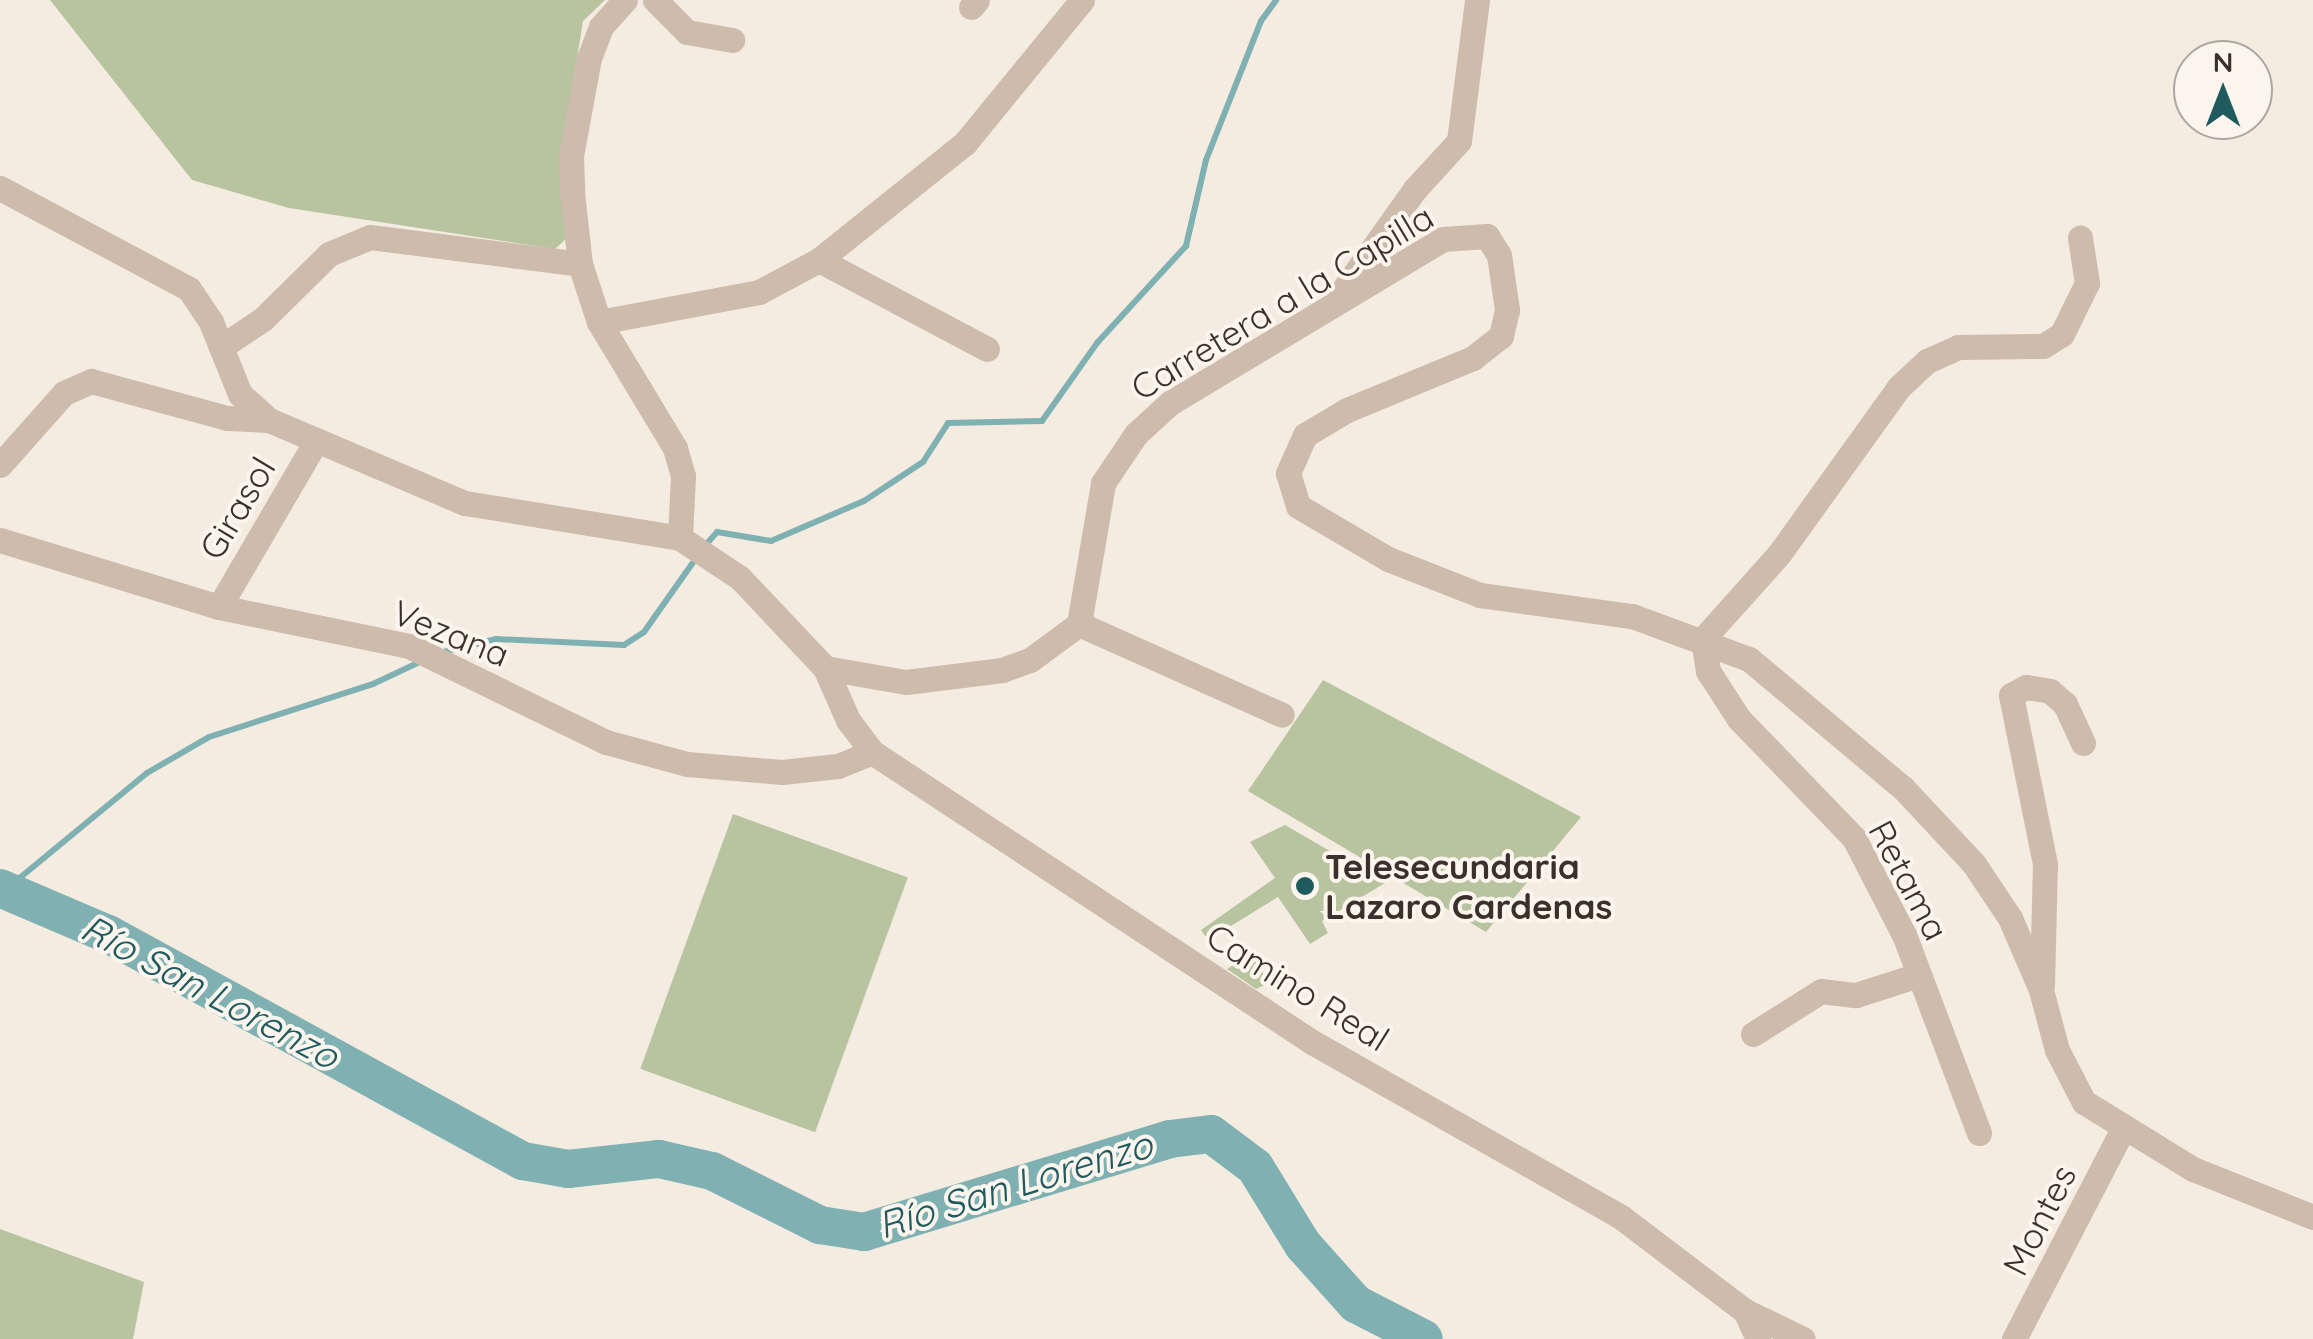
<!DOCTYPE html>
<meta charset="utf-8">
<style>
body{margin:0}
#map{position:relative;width:2313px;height:1339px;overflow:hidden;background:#f4ebe1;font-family:Quicksand,sans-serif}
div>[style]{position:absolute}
.green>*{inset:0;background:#b8c4a0;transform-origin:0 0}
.stream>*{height:6px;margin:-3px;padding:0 3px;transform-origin:3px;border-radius:3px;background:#7fb0b2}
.river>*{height:38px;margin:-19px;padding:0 19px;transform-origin:19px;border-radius:19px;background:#7fb0b2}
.minor>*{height:25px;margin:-12.5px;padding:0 12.5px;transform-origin:12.5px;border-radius:12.5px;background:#cdbbac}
.dots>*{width:28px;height:28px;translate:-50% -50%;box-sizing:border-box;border:5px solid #fbf5ee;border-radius:50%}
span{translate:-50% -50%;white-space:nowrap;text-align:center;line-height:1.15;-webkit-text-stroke:8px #fbf5ee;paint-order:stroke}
.street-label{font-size:35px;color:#3b302b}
.poi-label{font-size:35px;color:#3b302b;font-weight:700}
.left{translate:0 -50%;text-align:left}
.water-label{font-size:38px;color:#1f5a5e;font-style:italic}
.north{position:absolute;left:2173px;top:40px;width:100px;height:100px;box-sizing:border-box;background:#fbf5ee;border:2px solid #aea6a0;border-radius:50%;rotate:0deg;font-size:28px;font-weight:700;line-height:40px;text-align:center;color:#3b302b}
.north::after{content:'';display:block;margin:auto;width:35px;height:45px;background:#1f5a5e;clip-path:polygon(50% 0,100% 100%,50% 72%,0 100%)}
</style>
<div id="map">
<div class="green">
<div style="clip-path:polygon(50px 0,605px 0,583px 21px,560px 164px,568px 237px,555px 249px,289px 208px,192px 180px)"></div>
<div style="clip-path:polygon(1323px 680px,1581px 817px,1486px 932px,1248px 791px)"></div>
<div style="left:733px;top:814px;width:186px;height:271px;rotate:20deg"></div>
<div style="clip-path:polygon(1285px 825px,1385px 883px,1322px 921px,1328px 933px,1310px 944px,1278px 897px,1208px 940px,1201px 930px,1275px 878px,1250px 842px)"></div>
<div style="clip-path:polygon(1251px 954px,1269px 983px,1256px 989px,1227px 969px)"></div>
<div style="clip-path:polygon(0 1229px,144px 1282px,133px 1339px,0 1339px)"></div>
</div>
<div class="stream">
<div style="left:704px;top:547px;width:20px;rotate:-49deg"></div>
<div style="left:717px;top:532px;width:55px;rotate:9.5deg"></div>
<div style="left:771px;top:541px;width:101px;rotate:-23.3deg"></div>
<div style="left:864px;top:501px;width:71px;rotate:-33.5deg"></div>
<div style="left:923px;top:462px;width:46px;rotate:-57.3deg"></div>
<div style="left:948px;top:423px;width:94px;rotate:-1.2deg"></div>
<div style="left:1042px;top:421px;width:95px;rotate:-54.8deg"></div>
<div style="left:1097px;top:343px;width:132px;rotate:-47.5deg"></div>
<div style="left:1186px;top:246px;width:88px;rotate:-76.9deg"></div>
<div style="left:1206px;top:160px;width:149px;rotate:-68.4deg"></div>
<div style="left:1261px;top:21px;width:26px;rotate:-54deg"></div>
<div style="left:440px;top:653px;width:58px;rotate:-14deg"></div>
<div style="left:496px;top:639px;width:128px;rotate:2.7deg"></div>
<div style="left:624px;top:645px;width:24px;rotate:-33deg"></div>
<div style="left:644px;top:632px;width:92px;rotate:-54.8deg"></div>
<div style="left:5px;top:890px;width:184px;rotate:-39.5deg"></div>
<div style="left:147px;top:773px;width:72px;rotate:-30.1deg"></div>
<div style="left:209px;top:737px;width:172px;rotate:-17.9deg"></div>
<div style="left:373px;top:684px;width:56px;rotate:-25.2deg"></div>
</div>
<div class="river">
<div style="left:0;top:888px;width:117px;rotate:23.1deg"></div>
<div style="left:108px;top:934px;width:473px;rotate:28.7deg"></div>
<div style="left:523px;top:1161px;width:46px;rotate:10.1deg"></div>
<div style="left:568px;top:1169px;width:92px;rotate:-6.3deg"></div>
<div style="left:659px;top:1159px;width:54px;rotate:12.8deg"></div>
<div style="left:712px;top:1171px;width:121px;rotate:26.6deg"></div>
<div style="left:820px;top:1225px;width:45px;rotate:9deg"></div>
<div style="left:864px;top:1232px;width:320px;rotate:-16.9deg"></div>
<div style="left:1170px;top:1139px;width:41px;rotate:-7deg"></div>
<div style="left:1211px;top:1134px;width:55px;rotate:36.9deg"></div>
<div style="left:1255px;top:1167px;width:92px;rotate:58.4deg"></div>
<div style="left:1303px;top:1245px;width:79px;rotate:48.1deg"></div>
<div style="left:1356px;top:1304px;width:76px;rotate:27.2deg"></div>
</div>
<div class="minor">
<div style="left:625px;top:0;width:36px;rotate:132deg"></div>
<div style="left:601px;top:27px;width:33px;rotate:111deg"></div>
<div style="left:589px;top:58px;width:100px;rotate:100.4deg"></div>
<div style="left:571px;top:156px;width:36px;rotate:88deg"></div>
<div style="left:572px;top:192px;width:72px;rotate:83.7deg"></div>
<div style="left:580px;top:264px;width:61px;rotate:71.9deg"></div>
<div style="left:599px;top:322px;width:147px;rotate:58.9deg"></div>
<div style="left:675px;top:448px;width:29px;rotate:74deg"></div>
<div style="left:683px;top:476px;width:62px;rotate:92.8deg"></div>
<div style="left:655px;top:0;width:45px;rotate:45deg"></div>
<div style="left:687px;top:32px;width:46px;rotate:10.1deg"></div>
<div style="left:971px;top:7px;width:9px;rotate:-49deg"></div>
<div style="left:0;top:188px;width:214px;rotate:28.1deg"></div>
<div style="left:189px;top:289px;width:40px;rotate:56deg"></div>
<div style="left:211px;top:322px;width:78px;rotate:68.1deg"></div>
<div style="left:240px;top:394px;width:39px;rotate:42deg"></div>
<div style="left:269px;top:420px;width:213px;rotate:23deg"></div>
<div style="left:465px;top:503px;width:218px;rotate:9.2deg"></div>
<div style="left:680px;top:538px;width:72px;rotate:33.7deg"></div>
<div style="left:740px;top:578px;width:124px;rotate:46.6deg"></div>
<div style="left:825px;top:668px;width:82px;rotate:9.8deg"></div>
<div style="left:906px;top:682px;width:97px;rotate:-7.1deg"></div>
<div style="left:1002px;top:670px;width:30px;rotate:-20deg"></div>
<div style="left:1030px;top:660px;width:61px;rotate:-36.3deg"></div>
<div style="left:1079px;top:624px;width:143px;rotate:-80.3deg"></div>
<div style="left:1103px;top:483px;width:59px;rotate:-56deg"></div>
<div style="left:1136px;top:434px;width:46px;rotate:-42.4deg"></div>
<div style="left:1170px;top:403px;width:318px;rotate:-31deg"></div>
<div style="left:1443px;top:239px;width:44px;rotate:-3.9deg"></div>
<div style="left:1487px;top:236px;width:22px;rotate:58deg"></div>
<div style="left:1499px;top:255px;width:56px;rotate:81.7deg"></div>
<div style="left:1507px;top:310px;width:27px;rotate:103deg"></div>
<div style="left:1501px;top:336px;width:36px;rotate:142deg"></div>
<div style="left:1473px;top:358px;width:136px;rotate:157.6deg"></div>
<div style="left:1347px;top:410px;width:49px;rotate:149.2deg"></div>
<div style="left:1305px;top:435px;width:42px;rotate:114.1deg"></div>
<div style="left:1288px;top:473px;width:34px;rotate:73deg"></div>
<div style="left:1298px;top:506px;width:104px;rotate:30.5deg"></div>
<div style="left:1388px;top:559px;width:99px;rotate:21.4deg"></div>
<div style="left:1480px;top:595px;width:153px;rotate:7.9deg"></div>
<div style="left:1632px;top:616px;width:125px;rotate:20.2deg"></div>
<div style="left:1749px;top:659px;width:201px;rotate:40deg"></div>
<div style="left:1903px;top:788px;width:104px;rotate:46.9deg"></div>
<div style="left:1974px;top:864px;width:65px;rotate:56.3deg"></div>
<div style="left:2010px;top:918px;width:78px;rotate:66.7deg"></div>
<div style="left:2041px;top:990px;width:62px;rotate:75.1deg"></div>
<div style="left:2057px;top:1050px;width:59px;rotate:62.6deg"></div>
<div style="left:2084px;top:1102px;width:128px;rotate:31.6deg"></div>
<div style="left:2193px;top:1169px;width:129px;rotate:21.8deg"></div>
<div style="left:819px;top:260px;width:190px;rotate:27.9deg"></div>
<div style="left:1334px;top:303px;width:140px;rotate:-54.6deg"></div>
<div style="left:1415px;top:189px;width:65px;rotate:-47.5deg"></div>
<div style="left:1459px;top:141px;width:142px;rotate:-82.7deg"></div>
<div style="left:599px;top:322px;width:163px;rotate:-10.6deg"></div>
<div style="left:759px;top:292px;width:68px;rotate:-28.1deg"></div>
<div style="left:819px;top:260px;width:187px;rotate:-38.7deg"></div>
<div style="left:965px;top:143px;width:185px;rotate:-50.7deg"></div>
<div style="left:221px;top:347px;width:50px;rotate:-33.7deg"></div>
<div style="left:263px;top:319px;width:93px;rotate:-44.6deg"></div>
<div style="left:329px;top:254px;width:44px;rotate:-22.5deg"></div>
<div style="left:370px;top:237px;width:212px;rotate:7.3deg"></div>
<div style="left:0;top:465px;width:96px;rotate:-48.4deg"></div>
<div style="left:64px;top:393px;width:30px;rotate:-24deg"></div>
<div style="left:91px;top:381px;width:141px;rotate:15.2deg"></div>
<div style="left:227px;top:418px;width:42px;rotate:2.7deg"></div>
<div style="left:0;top:540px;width:229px;rotate:17deg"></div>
<div style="left:219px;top:607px;width:194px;rotate:11.6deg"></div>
<div style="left:409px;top:646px;width:219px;rotate:26deg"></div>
<div style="left:606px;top:742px;width:84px;rotate:15.2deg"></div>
<div style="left:687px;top:764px;width:95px;rotate:4.8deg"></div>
<div style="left:782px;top:772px;width:56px;rotate:-6.1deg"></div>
<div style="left:838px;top:766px;width:37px;rotate:-22deg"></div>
<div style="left:219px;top:607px;width:190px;rotate:-59.7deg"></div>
<div style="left:1079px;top:624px;width:222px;rotate:24.1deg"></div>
<div style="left:825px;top:668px;width:57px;rotate:66.1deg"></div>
<div style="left:848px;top:720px;width:40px;rotate:53deg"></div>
<div style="left:872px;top:752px;width:527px;rotate:33.39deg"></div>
<div style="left:1312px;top:1042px;width:355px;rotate:29.5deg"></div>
<div style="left:1621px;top:1217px;width:156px;rotate:37.2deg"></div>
<div style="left:1745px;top:1311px;width:31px;rotate:65deg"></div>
<div style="left:2042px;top:985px;width:121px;rotate:-88.6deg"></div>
<div style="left:2045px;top:864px;width:172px;rotate:-101.4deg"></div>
<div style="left:2011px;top:695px;width:17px;rotate:-28deg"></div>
<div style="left:2026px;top:687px;width:24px;rotate:9deg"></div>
<div style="left:2050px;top:691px;width:20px;rotate:41deg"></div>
<div style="left:2065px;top:704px;width:43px;rotate:65.2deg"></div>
<div style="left:1753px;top:1034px;width:80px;rotate:-32.3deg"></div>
<div style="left:1821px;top:991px;width:35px;rotate:7deg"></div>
<div style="left:1856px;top:995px;width:65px;rotate:-17.9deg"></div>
<div style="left:1979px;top:1133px;width:212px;rotate:-110.7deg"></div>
<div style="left:1904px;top:935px;width:109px;rotate:-117.3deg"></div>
<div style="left:1854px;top:838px;width:165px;rotate:-134deg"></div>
<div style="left:1739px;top:719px;width:57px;rotate:-122.9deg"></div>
<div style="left:1708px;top:671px;width:32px;rotate:-99deg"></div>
<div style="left:1703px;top:639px;width:114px;rotate:-48.2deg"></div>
<div style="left:1779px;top:554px;width:206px;rotate:-54.3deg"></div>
<div style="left:1899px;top:387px;width:38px;rotate:-43deg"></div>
<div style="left:1927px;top:361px;width:34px;rotate:-24deg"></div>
<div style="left:1958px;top:347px;width:85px;rotate:-0.7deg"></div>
<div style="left:2043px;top:346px;width:22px;rotate:-32deg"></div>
<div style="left:2062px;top:334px;width:57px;rotate:-63.9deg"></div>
<div style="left:2087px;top:283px;width:46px;rotate:-98.8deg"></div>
<div style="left:1745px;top:1311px;width:64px;rotate:25.8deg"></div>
<div style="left:2014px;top:1339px;width:234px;rotate:-62.6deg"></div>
</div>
<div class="dots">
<div style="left:1305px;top:886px;background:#1f5a5e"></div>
</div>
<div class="street-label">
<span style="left:1282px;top:302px;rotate:-31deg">Carretera a la Capilla</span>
<span style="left:237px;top:508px;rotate:-59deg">Girasol</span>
<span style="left:451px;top:633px;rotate:22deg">Vezana</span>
<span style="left:1909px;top:880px;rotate:62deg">Retama</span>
<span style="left:1298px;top:987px;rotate:32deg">Camino Real</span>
<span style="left:2039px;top:1220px;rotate:-63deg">Montes</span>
</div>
<div class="poi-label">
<span class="left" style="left:1325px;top:886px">Telesecundaria<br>Lazaro Cardenas</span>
</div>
<div class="water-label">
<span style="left:210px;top:992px;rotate:28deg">Río San Lorenzo</span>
<span style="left:1015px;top:1185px;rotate:-17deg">Río San Lorenzo</span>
</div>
<div class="north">N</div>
</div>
